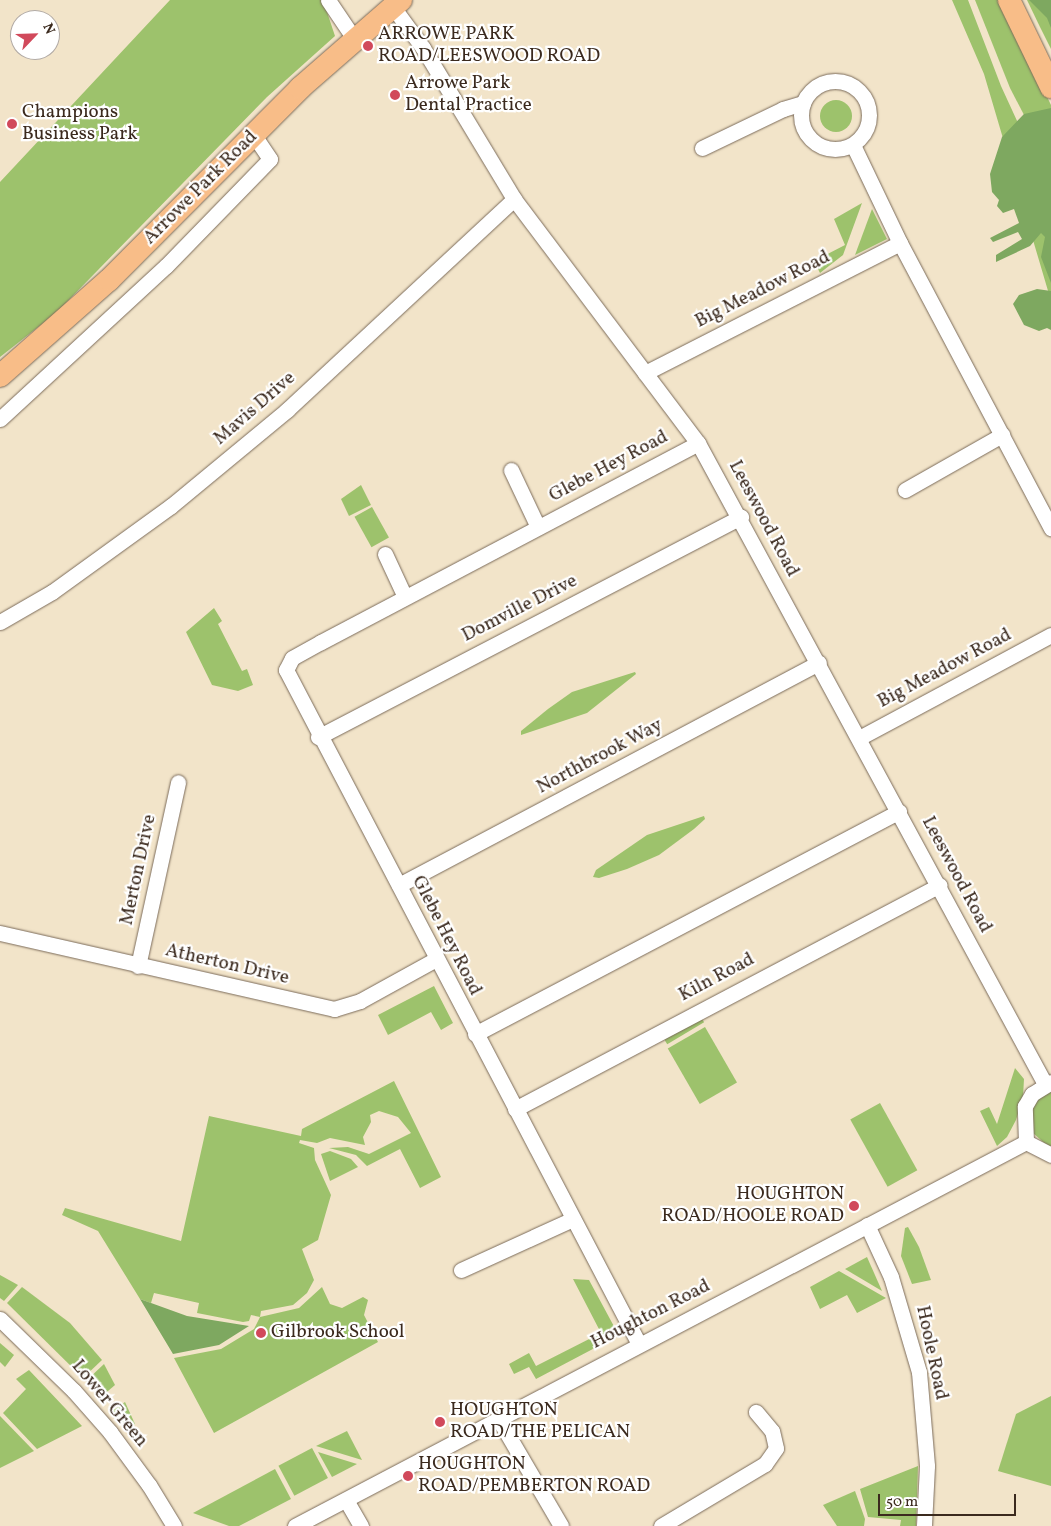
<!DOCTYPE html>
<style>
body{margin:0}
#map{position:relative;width:1051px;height:1526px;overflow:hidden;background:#f2e4c9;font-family:Vollkorn,serif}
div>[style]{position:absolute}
.green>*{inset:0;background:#9dc26c;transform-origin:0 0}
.round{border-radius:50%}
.forest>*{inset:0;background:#7ea860}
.roads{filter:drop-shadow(0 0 1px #7b6b5a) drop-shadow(0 0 1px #7b6b5a)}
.street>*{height:15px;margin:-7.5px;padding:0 7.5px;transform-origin:7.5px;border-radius:7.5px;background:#fff}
.street>.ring{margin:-7.5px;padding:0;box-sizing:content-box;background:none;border:15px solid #fff;border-radius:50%}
.primary>*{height:22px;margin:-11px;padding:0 11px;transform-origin:11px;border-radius:11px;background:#f8bd88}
.dots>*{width:14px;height:14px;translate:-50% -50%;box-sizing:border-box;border:2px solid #fff;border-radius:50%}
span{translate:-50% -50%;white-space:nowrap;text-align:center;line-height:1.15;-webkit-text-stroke:4.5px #fff;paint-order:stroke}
.poi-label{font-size:19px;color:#3b2a1e}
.left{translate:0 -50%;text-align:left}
.right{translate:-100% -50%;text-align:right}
.street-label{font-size:19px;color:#3b2a1e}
.north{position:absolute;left:10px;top:10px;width:50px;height:50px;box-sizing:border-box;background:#fff;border:1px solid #b1aaa5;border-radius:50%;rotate:66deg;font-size:14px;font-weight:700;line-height:20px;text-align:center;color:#3b2a1e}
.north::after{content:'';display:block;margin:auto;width:18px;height:22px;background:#d1495b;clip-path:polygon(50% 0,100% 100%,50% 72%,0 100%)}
.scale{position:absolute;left:878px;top:1494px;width:138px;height:22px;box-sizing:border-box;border:2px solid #3b2a1e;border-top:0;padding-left:6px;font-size:15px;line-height:18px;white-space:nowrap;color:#3b2a1e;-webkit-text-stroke:4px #fff;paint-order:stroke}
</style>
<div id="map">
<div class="green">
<div style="clip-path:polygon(170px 0,323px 0,335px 36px,267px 97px,56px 313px,0 357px,0 182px)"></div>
<div style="clip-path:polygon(952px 0,968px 0,1001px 86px,1051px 195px,1051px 301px,984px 74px)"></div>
<div style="clip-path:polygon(975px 0,1000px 0,1051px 105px,1051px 167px,1010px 88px)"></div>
<div style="clip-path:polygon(1027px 0,1051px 0,1051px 49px,1040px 27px)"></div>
<div class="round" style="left:820px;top:100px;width:32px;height:32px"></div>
<div style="clip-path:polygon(862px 203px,843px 255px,820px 273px,814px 261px,845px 245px,834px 219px)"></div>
<div style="clip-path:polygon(872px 209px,887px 239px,855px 255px)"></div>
<div style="clip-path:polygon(361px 485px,371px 505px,349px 516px,341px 499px)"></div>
<div style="left:372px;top:507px;width:35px;height:20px;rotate:61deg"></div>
<div style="clip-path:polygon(214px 608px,222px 621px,218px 624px,242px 671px,247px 669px,253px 685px,238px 691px,212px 685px,186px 632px)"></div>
<div style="clip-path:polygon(635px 672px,636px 674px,587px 713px,521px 735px,521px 731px,548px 709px,572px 692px)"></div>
<div style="clip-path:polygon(704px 816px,705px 819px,694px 829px,659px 855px,627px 869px,599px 878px,593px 877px,596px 870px,647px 835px)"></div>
<div style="clip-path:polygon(434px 986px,453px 1023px,441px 1030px,431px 1012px,388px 1035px,378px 1015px)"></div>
<div style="left:701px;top:1017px;width:6px;height:43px;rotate:59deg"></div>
<div style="left:705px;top:1027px;width:64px;height:43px;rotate:60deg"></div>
<div style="clip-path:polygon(1015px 1068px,1024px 1079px,1023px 1097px,1016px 1120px,1007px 1137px,997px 1146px,980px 1111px,989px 1107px,997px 1124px)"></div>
<div style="clip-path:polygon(394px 1081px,441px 1177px,420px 1188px,400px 1149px,367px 1166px,356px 1155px,329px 1148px,348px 1147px,369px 1154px,411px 1133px,398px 1117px,379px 1111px,370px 1115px,371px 1122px,363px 1137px,365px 1145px,330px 1138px,317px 1143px,300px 1140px,299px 1143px,314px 1148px,315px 1160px,331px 1195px,318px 1240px,302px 1249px,314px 1280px,307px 1293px,293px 1305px,261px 1311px,260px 1317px,299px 1308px,322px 1287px,330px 1304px,342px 1308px,363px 1297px,368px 1300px,364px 1315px,378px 1342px,214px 1433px,174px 1358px,221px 1349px,254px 1329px,260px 1317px,251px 1315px,249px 1321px,243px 1322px,197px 1313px,199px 1303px,154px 1293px,151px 1303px,140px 1299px,98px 1231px,62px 1215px,65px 1208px,181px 1241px,209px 1116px,301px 1136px,302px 1129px)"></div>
<div style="clip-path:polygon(1051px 1088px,1051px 1149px,1033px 1133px,1031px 1108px,1037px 1096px)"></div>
<div style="left:880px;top:1103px;width:77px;height:34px;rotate:61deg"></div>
<div style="clip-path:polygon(330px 1151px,351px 1159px,358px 1167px,330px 1181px,321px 1154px)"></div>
<div style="clip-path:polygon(908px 1227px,919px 1247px,931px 1280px,912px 1284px,901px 1256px,905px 1228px)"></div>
<div style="clip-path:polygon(867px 1257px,882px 1291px,845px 1269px)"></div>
<div style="clip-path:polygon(839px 1271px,886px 1298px,857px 1313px,847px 1295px,820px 1309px,810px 1287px)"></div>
<div style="clip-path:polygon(0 1275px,18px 1285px,4px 1301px,0 1298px)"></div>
<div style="clip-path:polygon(573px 1279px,589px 1280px,617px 1332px,608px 1341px,536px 1379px,529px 1367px,514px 1374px,509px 1364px,529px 1353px,536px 1366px,601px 1333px)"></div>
<div style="clip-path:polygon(22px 1287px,70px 1323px,102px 1360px,83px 1378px,7px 1303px)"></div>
<div style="clip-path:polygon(0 1343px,14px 1355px,5px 1367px,0 1362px)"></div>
<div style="clip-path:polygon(104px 1364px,115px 1385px,101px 1397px,86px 1381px)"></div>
<div style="clip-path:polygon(29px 1370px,82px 1426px,37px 1449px,3px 1413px,26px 1389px,16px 1379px)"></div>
<div style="clip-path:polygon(1051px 1396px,1051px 1486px,998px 1471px,1016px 1414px)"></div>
<div style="clip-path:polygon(125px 1402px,135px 1424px,126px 1428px,112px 1411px)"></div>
<div style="clip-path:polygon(0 1416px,34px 1451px,0 1468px)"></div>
<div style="clip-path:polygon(347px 1431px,362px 1460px,316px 1446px)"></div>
<div style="left:312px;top:1448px;width:34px;height:38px;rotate:62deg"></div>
<div style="clip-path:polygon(318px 1452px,357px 1464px,332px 1477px)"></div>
<div style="clip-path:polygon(918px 1466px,916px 1526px,900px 1526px,901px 1520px,868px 1517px,860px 1489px)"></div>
<div style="clip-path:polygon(275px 1469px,291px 1499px,239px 1526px,229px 1526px,193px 1513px)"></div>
<div style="clip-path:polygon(855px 1491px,865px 1519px,864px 1526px,837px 1526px,823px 1505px)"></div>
</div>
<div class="forest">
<div style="clip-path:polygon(1029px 0,1051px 0,1051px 28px,1047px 18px)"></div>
<div style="clip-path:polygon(1051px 108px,1051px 283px,1041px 257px,1045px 237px,1041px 233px,1030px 246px,996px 262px,996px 255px,1022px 239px,1018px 232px,993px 242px,990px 238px,1019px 223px,1014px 209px,1003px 213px,997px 206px,999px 200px,992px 192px,990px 174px,1002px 137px,1024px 114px)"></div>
<div style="clip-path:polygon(1037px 289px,1051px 291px,1051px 330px,1047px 328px,1039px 331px,1024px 325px,1013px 304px,1019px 295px)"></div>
<div style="clip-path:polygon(140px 1299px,187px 1316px,249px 1326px,219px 1345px,173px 1354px)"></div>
</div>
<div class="roads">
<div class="street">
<div style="left:328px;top:0;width:48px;rotate:56deg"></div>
<div style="left:393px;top:7px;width:51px;rotate:53.8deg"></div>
<div style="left:423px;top:48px;width:176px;rotate:58.9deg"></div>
<div style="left:514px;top:199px;width:306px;rotate:53deg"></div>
<div style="left:698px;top:443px;width:729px;rotate:61.57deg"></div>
<div class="ring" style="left:801px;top:81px;width:53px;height:53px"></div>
<div style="left:853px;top:145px;width:109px;rotate:64.4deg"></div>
<div style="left:900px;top:243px;width:323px;rotate:62.1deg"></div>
<div style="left:702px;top:148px;width:90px;rotate:-25.7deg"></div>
<div style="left:783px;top:109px;width:21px;rotate:-17deg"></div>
<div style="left:645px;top:373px;width:286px;rotate:-27deg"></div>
<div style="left:0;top:419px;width:226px;rotate:-42.7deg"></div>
<div style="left:166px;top:266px;width:149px;rotate:-45.8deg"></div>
<div style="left:270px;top:159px;width:29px;rotate:-124deg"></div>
<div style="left:511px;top:470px;width:63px;rotate:64.7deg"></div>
<div style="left:905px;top:490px;width:112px;rotate:-29.6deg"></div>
<div style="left:385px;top:554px;width:47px;rotate:65.1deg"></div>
<div style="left:0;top:622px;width:60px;rotate:-30deg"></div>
<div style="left:52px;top:592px;width:147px;rotate:-35.9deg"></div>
<div style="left:171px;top:506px;width:151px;rotate:-39.6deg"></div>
<div style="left:287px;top:410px;width:310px;rotate:-42.9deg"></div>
<div style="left:318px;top:737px;width:477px;rotate:-27.5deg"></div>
<div style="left:859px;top:738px;width:218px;rotate:-28.2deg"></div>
<div style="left:399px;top:885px;width:475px;rotate:-27.9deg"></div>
<div style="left:0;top:933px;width:343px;rotate:12.8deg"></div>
<div style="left:334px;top:1009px;width:27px;rotate:-17deg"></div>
<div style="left:360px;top:1001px;width:87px;rotate:-28.9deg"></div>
<div style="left:138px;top:966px;width:188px;rotate:-77.7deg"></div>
<div style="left:475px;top:1034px;width:479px;rotate:-27.7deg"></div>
<div style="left:515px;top:1109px;width:480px;rotate:-27.8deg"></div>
<div style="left:1026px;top:1142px;width:36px;rotate:-92deg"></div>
<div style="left:1025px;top:1106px;width:14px;rotate:-60deg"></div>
<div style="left:1032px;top:1094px;width:22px;rotate:-32deg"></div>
<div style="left:1026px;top:1142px;width:28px;rotate:27deg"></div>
<div style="left:867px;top:1225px;width:57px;rotate:65.2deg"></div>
<div style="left:891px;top:1277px;width:99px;rotate:73.6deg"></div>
<div style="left:919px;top:1372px;width:94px;rotate:85.1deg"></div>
<div style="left:927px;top:1466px;width:60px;rotate:92.9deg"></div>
<div style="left:461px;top:1270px;width:123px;rotate:-24.5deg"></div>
<div style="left:0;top:1319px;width:103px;rotate:44.2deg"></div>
<div style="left:74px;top:1391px;width:55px;rotate:48.7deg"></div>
<div style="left:110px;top:1432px;width:66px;rotate:53.7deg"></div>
<div style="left:149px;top:1485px;width:48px;rotate:58.6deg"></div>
<div style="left:639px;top:1344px;width:761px;rotate:-117.64deg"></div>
<div style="left:286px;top:670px;width:13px;rotate:-63deg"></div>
<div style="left:292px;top:658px;width:33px;rotate:-29deg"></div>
<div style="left:321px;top:642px;width:426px;rotate:-27.8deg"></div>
<div style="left:498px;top:1418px;width:125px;rotate:59.7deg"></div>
<div style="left:346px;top:1500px;width:30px;rotate:60deg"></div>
<div style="left:295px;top:1526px;width:826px;rotate:-27.71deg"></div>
<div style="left:661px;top:1526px;width:121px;rotate:-30.8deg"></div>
<div style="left:765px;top:1464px;width:19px;rotate:-55deg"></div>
<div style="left:776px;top:1448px;width:17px;rotate:-103deg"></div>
<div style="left:772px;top:1431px;width:25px;rotate:-130deg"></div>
</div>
<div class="primary">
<div style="left:1009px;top:0;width:97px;rotate:64.2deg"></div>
<div style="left:0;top:376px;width:145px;rotate:-41.4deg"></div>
<div style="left:109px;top:280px;width:271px;rotate:-45.1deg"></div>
<div style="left:300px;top:88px;width:134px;rotate:-41.1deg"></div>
</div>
</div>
<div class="dots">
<div style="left:368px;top:46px;background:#d1495b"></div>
<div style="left:395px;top:95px;background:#d1495b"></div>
<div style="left:12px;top:124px;background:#d1495b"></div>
<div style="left:854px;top:1206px;background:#d1495b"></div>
<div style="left:261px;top:1333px;background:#d1495b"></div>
<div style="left:440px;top:1422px;background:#d1495b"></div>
<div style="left:408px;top:1476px;background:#d1495b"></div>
</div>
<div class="poi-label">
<span class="left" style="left:378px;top:46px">ARROWE PARK<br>ROAD/LEESWOOD ROAD</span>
<span class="left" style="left:405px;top:95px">Arrowe Park<br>Dental Practice</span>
<span class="left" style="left:22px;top:124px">Champions<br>Business Park</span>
<span class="right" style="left:844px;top:1206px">HOUGHTON<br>ROAD/HOOLE ROAD</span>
<span class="left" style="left:271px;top:1333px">Gilbrook School</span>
<span class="left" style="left:450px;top:1422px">HOUGHTON<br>ROAD/THE PELICAN</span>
<span class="left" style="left:418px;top:1476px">HOUGHTON<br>ROAD/PEMBERTON ROAD</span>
</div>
<div class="street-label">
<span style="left:201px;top:188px;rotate:-45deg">Arrowe Park Road</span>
<span style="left:763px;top:290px;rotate:-27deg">Big Meadow Road</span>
<span style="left:255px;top:409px;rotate:-41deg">Mavis Drive</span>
<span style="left:609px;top:467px;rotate:-28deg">Glebe Hey Road</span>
<span style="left:763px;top:519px;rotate:62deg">Leeswood Road</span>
<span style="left:520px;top:609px;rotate:-27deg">Domville Drive</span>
<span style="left:945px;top:669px;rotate:-28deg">Big Meadow Road</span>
<span style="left:600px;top:757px;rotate:-28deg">Northbrook Way</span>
<span style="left:139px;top:870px;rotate:-78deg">Merton Drive</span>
<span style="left:956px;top:875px;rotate:62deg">Leeswood Road</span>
<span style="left:446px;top:936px;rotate:63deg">Glebe Hey Road</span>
<span style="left:227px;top:965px;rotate:13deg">Atherton Drive</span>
<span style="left:717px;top:978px;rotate:-28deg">Kiln Road</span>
<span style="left:651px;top:1315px;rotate:-27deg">Houghton Road</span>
<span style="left:931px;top:1353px;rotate:78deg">Hoole Road</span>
<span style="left:109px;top:1404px;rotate:50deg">Lower Green</span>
</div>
<div class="north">N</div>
<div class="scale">50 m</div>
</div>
